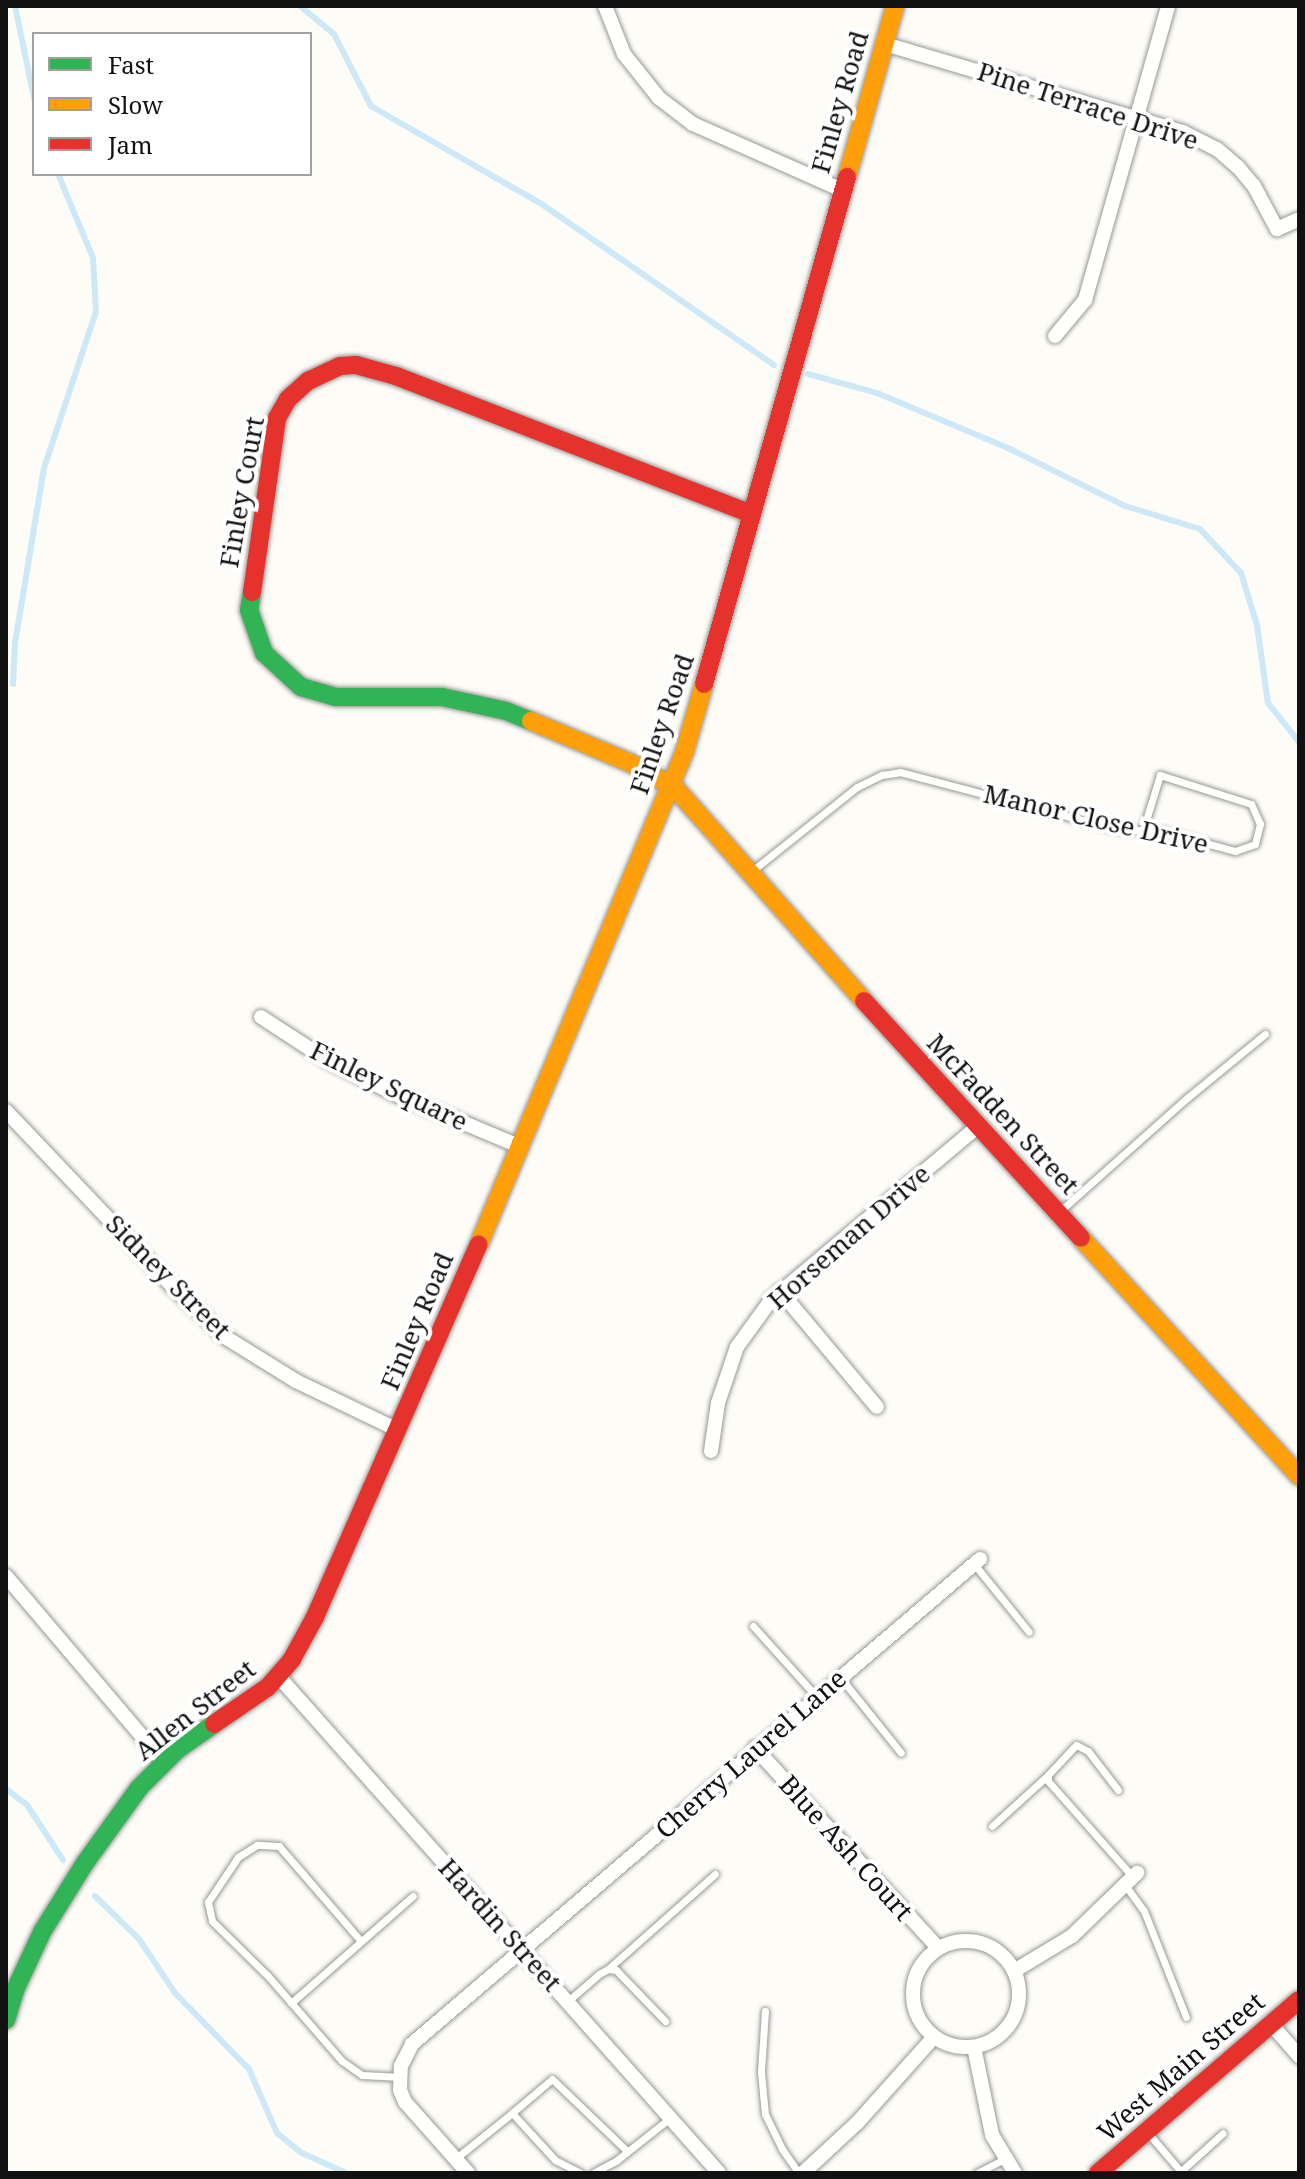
<!DOCTYPE html>
<style>
body{margin:0}
#map{position:relative;width:1305px;height:2179px;overflow:hidden;background:#fdfcf7;font-family:"Noto Serif",serif}
div>[style]{position:absolute}
.stream>*{height:6px;margin:-3px;padding:0 3px;transform-origin:3px;border-radius:3px;background:#cde8f7}
.roads{filter:drop-shadow(0 0 2px #979795) drop-shadow(0 0 2px #979795)}
.lane>*{height:7px;margin:-3.5px;padding:0 3.5px;transform-origin:3.5px;border-radius:3.5px;background:#fffffe}
.street>*{height:14px;margin:-7px;padding:0 7px;transform-origin:7px;border-radius:7px;background:#fffffe}
.street>.ring{margin:-7px;padding:0;box-sizing:content-box;background:none;border:14px solid #fffffe;border-radius:50%}
.fast>*{height:18px;margin:-9px;padding:0 9px;transform-origin:9px;border-radius:9px;background:#30b455}
.slow>*{height:18px;margin:-9px;padding:0 9px;transform-origin:9px;border-radius:9px;background:#ff9f0a}
.jam>*{height:18px;margin:-9px;padding:0 9px;transform-origin:9px;border-radius:9px;background:#e5322d}
span{translate:-50% -50%;white-space:nowrap;text-align:center;line-height:1.15;-webkit-text-stroke:8px #fff;paint-order:stroke}
.street-label{font-size:26px;color:#111}
.frame{position:absolute;inset:0;border:8px solid #111;pointer-events:none}
.legend{position:absolute;left:32px;top:32px;width:280px;height:144px;box-sizing:border-box;background:#fff;border:2px solid #a0a0a0;margin:0;padding:10px 14px;list-style:none;font-size:24px;color:#111}
.legend li{display:flex;align-items:center;gap:16px;height:40px}
.legend b{width:40px;border:2px solid #a0a0a0}
</style>
<div id="map">
<div class="stream">
<div style="left:15px;top:6px;width:94px;rotate:78.3deg"></div>
<div style="left:300px;top:6px;width:44px;rotate:39.5deg"></div>
<div style="left:334px;top:34px;width:81px;rotate:62.8deg"></div>
<div style="left:371px;top:106px;width:198px;rotate:29.9deg"></div>
<div style="left:543px;top:205px;width:281px;rotate:34.7deg"></div>
<div style="left:808px;top:374px;width:72px;rotate:15.4deg"></div>
<div style="left:877px;top:393px;width:144px;rotate:22.8deg"></div>
<div style="left:1010px;top:449px;width:128px;rotate:26.4deg"></div>
<div style="left:1125px;top:506px;width:78px;rotate:17deg"></div>
<div style="left:1200px;top:529px;width:60px;rotate:47deg"></div>
<div style="left:1241px;top:573px;width:54px;rotate:72.9deg"></div>
<div style="left:1257px;top:625px;width:79px;rotate:82deg"></div>
<div style="left:1268px;top:703px;width:50px;rotate:51.5deg"></div>
<div style="left:13px;top:684px;width:41px;rotate:-87.2deg"></div>
<div style="left:15px;top:643px;width:177px;rotate:-80.6deg"></div>
<div style="left:44px;top:468px;width:164px;rotate:-71.6deg"></div>
<div style="left:96px;top:312px;width:54px;rotate:-93.2deg"></div>
<div style="left:93px;top:258px;width:91px;rotate:-112.6deg"></div>
<div style="left:6px;top:1789px;width:26px;rotate:37deg"></div>
<div style="left:27px;top:1805px;width:66px;rotate:56.8deg"></div>
<div style="left:95px;top:1896px;width:62px;rotate:44.3deg"></div>
<div style="left:139px;top:1939px;width:65px;rotate:56.3deg"></div>
<div style="left:175px;top:1993px;width:106px;rotate:45.8deg"></div>
<div style="left:249px;top:2069px;width:70px;rotate:66.4deg"></div>
<div style="left:277px;top:2133px;width:32px;rotate:39deg"></div>
<div style="left:302px;top:2153px;width:48px;rotate:24.4deg"></div>
</div>
<div class="roads">
<div class="lane">
<div style="left:752px;top:871px;width:134px;rotate:-38.7deg"></div>
<div style="left:857px;top:787px;width:28px;rotate:-26deg"></div>
<div style="left:882px;top:775px;width:18px;rotate:-9deg"></div>
<div style="left:900px;top:772px;width:223px;rotate:14.8deg"></div>
<div style="left:1116px;top:829px;width:46px;rotate:2.5deg"></div>
<div style="left:1162px;top:831px;width:76px;rotate:15.3deg"></div>
<div style="left:1235px;top:851px;width:21px;rotate:-19deg"></div>
<div style="left:1255px;top:844px;width:21px;rotate:-76deg"></div>
<div style="left:1260px;top:824px;width:22px;rotate:-114deg"></div>
<div style="left:1251px;top:804px;width:96px;rotate:-162.3deg"></div>
<div style="left:1160px;top:775px;width:58px;rotate:107.2deg"></div>
<div style="left:1060px;top:1211px;width:170px;rotate:-41.7deg"></div>
<div style="left:1187px;top:1098px;width:101px;rotate:-39.4deg"></div>
<div style="left:974px;top:1564px;width:87px;rotate:51deg"></div>
<div style="left:753px;top:1626px;width:96px;rotate:48deg"></div>
<div style="left:840px;top:1677px;width:97px;rotate:51.2deg"></div>
<div style="left:1118px;top:1790px;width:49px;rotate:-127.6deg"></div>
<div style="left:1088px;top:1751px;width:13px;rotate:-153deg"></div>
<div style="left:1076px;top:1745px;width:41px;rotate:133deg"></div>
<div style="left:1048px;top:1775px;width:6px;rotate:90deg"></div>
<div style="left:1048px;top:1781px;width:128px;rotate:48.5deg"></div>
<div style="left:992px;top:1826px;width:76px;rotate:-42.3deg"></div>
<div style="left:1125px;top:1885px;width:32px;rotate:54deg"></div>
<div style="left:1144px;top:1911px;width:114px;rotate:68.4deg"></div>
<div style="left:360px;top:1940px;width:124px;rotate:-130.8deg"></div>
<div style="left:279px;top:1846px;width:22px;rotate:-177deg"></div>
<div style="left:257px;top:1845px;width:22px;rotate:148deg"></div>
<div style="left:238px;top:1857px;width:54px;rotate:123.7deg"></div>
<div style="left:208px;top:1902px;width:19px;rotate:78deg"></div>
<div style="left:212px;top:1921px;width:78px;rotate:44.5deg"></div>
<div style="left:268px;top:1976px;width:113px;rotate:49deg"></div>
<div style="left:342px;top:2061px;width:24px;rotate:35deg"></div>
<div style="left:362px;top:2075px;width:39px;rotate:3deg"></div>
<div style="left:608px;top:1969px;width:143px;rotate:-41.6deg"></div>
<div style="left:568px;top:2001px;width:41px;rotate:-41.1deg"></div>
<div style="left:599px;top:1974px;width:10px;rotate:-29deg"></div>
<div style="left:608px;top:1969px;width:8px;rotate:7deg"></div>
<div style="left:616px;top:1970px;width:71px;rotate:46.1deg"></div>
<div style="left:291px;top:2003px;width:162px;rotate:-41.3deg"></div>
<div style="left:765px;top:2011px;width:61px;rotate:93.8deg"></div>
<div style="left:761px;top:2072px;width:42px;rotate:84.6deg"></div>
<div style="left:765px;top:2114px;width:39px;rotate:64deg"></div>
<div style="left:782px;top:2149px;width:29px;rotate:55deg"></div>
<div style="left:512px;top:2113px;width:52px;rotate:-40.4deg"></div>
<div style="left:552px;top:2079px;width:104px;rotate:43.8deg"></div>
<div style="left:1148px;top:2133px;width:52px;rotate:49.6deg"></div>
<div style="left:455px;top:2159px;width:73px;rotate:-38.9deg"></div>
<div style="left:512px;top:2113px;width:64px;rotate:47.5deg"></div>
<div style="left:555px;top:2160px;width:29px;rotate:27deg"></div>
<div style="left:593px;top:2173px;width:27px;rotate:-28deg"></div>
<div style="left:617px;top:2160px;width:68px;rotate:-38.4deg"></div>
<div style="left:977px;top:2173px;width:31px;rotate:-27deg"></div>
<div style="left:1179px;top:2173px;width:59px;rotate:-42.3deg"></div>
</div>
<div class="street">
<div style="left:605px;top:6px;width:52px;rotate:68.4deg"></div>
<div style="left:624px;top:54px;width:56px;rotate:51.5deg"></div>
<div style="left:659px;top:98px;width:43px;rotate:37.4deg"></div>
<div style="left:693px;top:124px;width:163px;rotate:23.9deg"></div>
<div style="left:885px;top:44px;width:311px;rotate:16.5deg"></div>
<div style="left:1183px;top:132px;width:38px;rotate:27deg"></div>
<div style="left:1217px;top:149px;width:28px;rotate:41deg"></div>
<div style="left:1238px;top:167px;width:25px;rotate:50deg"></div>
<div style="left:1254px;top:186px;width:49px;rotate:61.9deg"></div>
<div style="left:1277px;top:229px;width:24px;rotate:-24deg"></div>
<div style="left:1055px;top:336px;width:47px;rotate:-50.2deg"></div>
<div style="left:1085px;top:300px;width:305px;rotate:-74.2deg"></div>
<div style="left:261px;top:1017px;width:79px;rotate:33.1deg"></div>
<div style="left:327px;top:1060px;width:76px;rotate:26.6deg"></div>
<div style="left:395px;top:1094px;width:137px;rotate:22.8deg"></div>
<div style="left:6px;top:1111px;width:241px;rotate:46.5deg"></div>
<div style="left:172px;top:1286px;width:74px;rotate:43.9deg"></div>
<div style="left:225px;top:1337px;width:84px;rotate:31.8deg"></div>
<div style="left:296px;top:1381px;width:113px;rotate:25.7deg"></div>
<div style="left:780px;top:1291px;width:151px;rotate:50.1deg"></div>
<div style="left:711px;top:1451px;width:49px;rotate:-81.7deg"></div>
<div style="left:718px;top:1403px;width:59px;rotate:-71.3deg"></div>
<div style="left:737px;top:1347px;width:58px;rotate:-54.1deg"></div>
<div style="left:771px;top:1300px;width:270px;rotate:-40deg"></div>
<div style="left:6px;top:1576px;width:244px;rotate:49.7deg"></div>
<div style="left:279px;top:1677px;width:663px;rotate:48.42deg"></div>
<div style="left:755px;top:1748px;width:271px;rotate:47.5deg"></div>
<div class="ring" style="left:913px;top:1941px;width:92px;height:92px"></div>
<div style="left:1014px;top:1971px;width:68px;rotate:-31.1deg"></div>
<div style="left:1072px;top:1936px;width:91px;rotate:-44.1deg"></div>
<div style="left:1271px;top:2024px;width:43px;rotate:48.8deg"></div>
<div style="left:974px;top:2047px;width:90px;rotate:78.4deg"></div>
<div style="left:992px;top:2135px;width:44px;rotate:58.8deg"></div>
<div style="left:468px;top:2173px;width:95px;rotate:-131.6deg"></div>
<div style="left:405px;top:2102px;width:13px;rotate:-113deg"></div>
<div style="left:400px;top:2090px;width:24px;rotate:-88deg"></div>
<div style="left:401px;top:2066px;width:25px;rotate:-63deg"></div>
<div style="left:412px;top:2044px;width:747px;rotate:-40.49deg"></div>
<div style="left:803px;top:2173px;width:74px;rotate:-42.8deg"></div>
<div style="left:857px;top:2123px;width:115px;rotate:-48.2deg"></div>
</div>
<div class="fast">
<div style="left:252px;top:592px;width:18px;rotate:99deg"></div>
<div style="left:249px;top:610px;width:46px;rotate:70.8deg"></div>
<div style="left:264px;top:653px;width:50px;rotate:42.6deg"></div>
<div style="left:301px;top:687px;width:35px;rotate:16deg"></div>
<div style="left:335px;top:697px;width:107px"></div>
<div style="left:442px;top:697px;width:66px;rotate:12.3deg"></div>
<div style="left:506px;top:711px;width:27px;rotate:22deg"></div>
<div style="left:6px;top:2020px;width:31px;rotate:-73deg"></div>
<div style="left:15px;top:1990px;width:64px;rotate:-65deg"></div>
<div style="left:42px;top:1932px;width:81px;rotate:-58.1deg"></div>
<div style="left:85px;top:1863px;width:92px;rotate:-54.2deg"></div>
<div style="left:139px;top:1788px;width:54px;rotate:-45deg"></div>
<div style="left:177px;top:1750px;width:45px;rotate:-35.1deg"></div>
</div>
<div class="slow">
<div style="left:847px;top:177px;width:178px;rotate:-74.3deg"></div>
<div style="left:531px;top:721px;width:113px;rotate:22.9deg"></div>
<div style="left:635px;top:765px;width:46px;rotate:29.9deg"></div>
<div style="left:675px;top:788px;width:285px;rotate:48.4deg"></div>
<div style="left:1081px;top:1238px;width:323px;rotate:47.5deg"></div>
<div style="left:479px;top:1244px;width:532px;rotate:-67.34deg"></div>
<div style="left:684px;top:753px;width:72px;rotate:-73.8deg"></div>
</div>
<div class="jam">
<div style="left:252px;top:592px;width:176px;rotate:-81.8deg"></div>
<div style="left:277px;top:418px;width:22px;rotate:-60deg"></div>
<div style="left:288px;top:399px;width:27px;rotate:-42deg"></div>
<div style="left:308px;top:381px;width:35px;rotate:-25deg"></div>
<div style="left:340px;top:366px;width:16px;rotate:-4deg"></div>
<div style="left:356px;top:365px;width:41px;rotate:15.4deg"></div>
<div style="left:396px;top:376px;width:381px;rotate:21.2deg"></div>
<div style="left:704px;top:684px;width:527px;rotate:-74.25deg"></div>
<div style="left:864px;top:1001px;width:321px;rotate:47.5deg"></div>
<div style="left:214px;top:1724px;width:65px;rotate:-34.4deg"></div>
<div style="left:268px;top:1687px;width:37px;rotate:-49deg"></div>
<div style="left:292px;top:1659px;width:48px;rotate:-61.3deg"></div>
<div style="left:315px;top:1617px;width:407px;rotate:-66.3deg"></div>
<div style="left:1098px;top:2173px;width:265px;rotate:-40.7deg"></div>
</div>
</div>
<div class="street-label">
<span style="left:840px;top:102px;rotate:-74deg">Finley Road</span>
<span style="left:1088px;top:106px;rotate:18deg">Pine Terrace Drive</span>
<span style="left:242px;top:492px;rotate:-80deg">Finley Court</span>
<span style="left:662px;top:724px;rotate:-71deg">Finley Road</span>
<span style="left:1096px;top:819px;rotate:13deg">Manor Close Drive</span>
<span style="left:389px;top:1086px;rotate:26deg">Finley Square</span>
<span style="left:1003px;top:1114px;rotate:47deg">McFadden Street</span>
<span style="left:849px;top:1237px;rotate:-41deg">Horseman Drive</span>
<span style="left:168px;top:1277px;rotate:45deg">Sidney Street</span>
<span style="left:417px;top:1321px;rotate:-67deg">Finley Road</span>
<span style="left:195px;top:1710px;rotate:-38deg">Allen Street</span>
<span style="left:751px;top:1754px;rotate:-41deg">Cherry Laurel Lane</span>
<span style="left:846px;top:1848px;rotate:48deg">Blue Ash Court</span>
<span style="left:500px;top:1925px;rotate:48deg">Hardin Street</span>
<span style="left:1181px;top:2067px;rotate:-41deg">West Main Street</span>
</div>
<div class="frame"></div>
<ul class="legend">
<li><b style="height:10px;background:#30b455"></b>Fast</li>
<li><b style="height:10px;background:#ff9f0a"></b>Slow</li>
<li><b style="height:10px;background:#e5322d"></b>Jam</li>
</ul>
</div>
